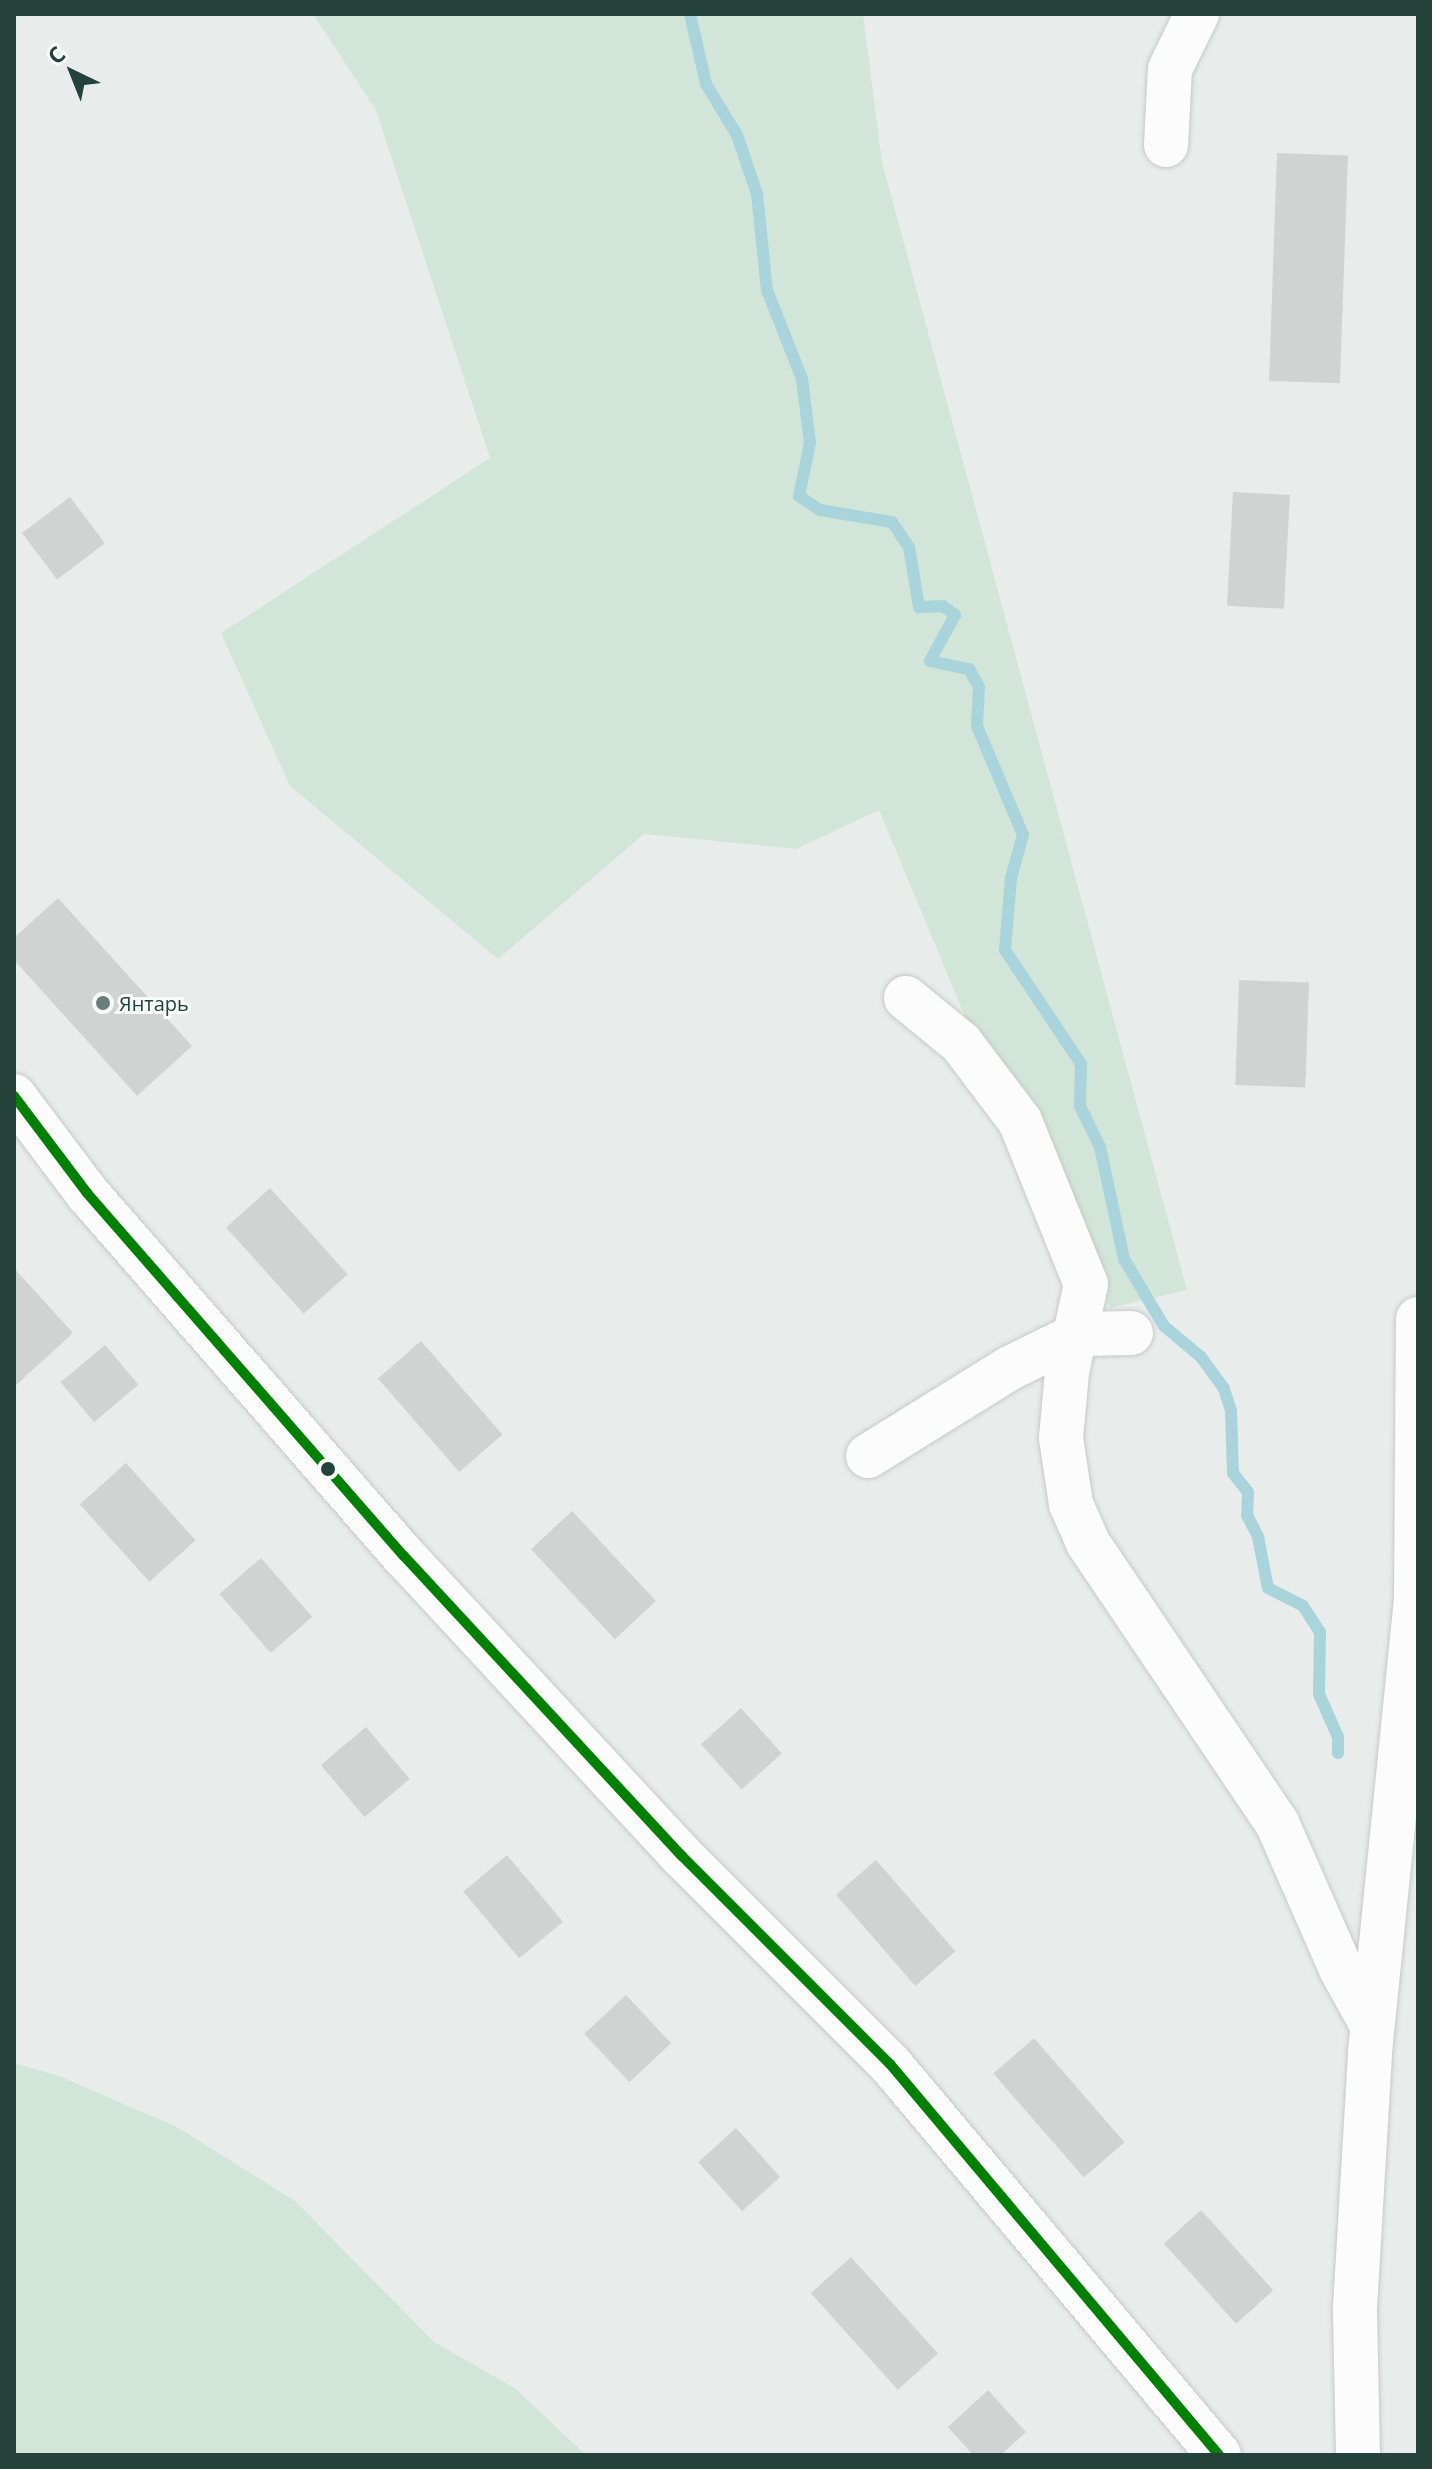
<!DOCTYPE html>
<meta charset="utf-8">
<style>
body{margin:0}
#map{position:relative;width:1432px;height:2469px;overflow:hidden;background:#e8edeb;font-family:"Open Sans",sans-serif}
div>[style]{position:absolute}
.green>*{inset:0;background:#d1e6d8}
.stream>*{height:12px;margin:-6px;padding:0 6px;transform-origin:6px;border-radius:6px;background:#a9d4db}
.building>*{inset:0;background:#cfd4d2;transform-origin:0 0}
.roads{filter:drop-shadow(0 0 2px #c5cac8) drop-shadow(0 0 2px #c5cac8)}
.minor>*{height:44px;margin:-22px;padding:0 22px;transform-origin:22px;border-radius:22px;background:#fcfcfc}
.bus-1>*{height:10px;margin:-5px;padding:0 5px;transform-origin:5px;border-radius:5px;background:#008000}
.dots>*{width:22px;height:22px;translate:-50% -50%;box-sizing:border-box;border:4px solid #f7fbf9;border-radius:50%}
span{translate:-50% -50%;white-space:nowrap;text-align:center;line-height:1.15;-webkit-text-stroke:6px #f7fbf9;paint-order:stroke}
.poi-label{font-size:20px;color:#24423a}
.left{translate:0 -50%;text-align:left}
.frame{position:absolute;inset:0;border:16px solid #24423a;pointer-events:none}
.north{position:absolute;left:32px;top:32px;width:80px;height:80px;-webkit-text-stroke:6px #f7fbf9;paint-order:stroke;rotate:317deg;font-size:22px;font-weight:700;line-height:32px;text-align:center;color:#24423a}
.north::after{content:'';display:block;margin:auto;width:28px;height:36px;background:#24423a;clip-path:polygon(50% 0,100% 100%,50% 72%,0 100%)}
</style>
<div id="map">
<div class="green">
<div style="clip-path:polygon(313px 14px,863px 14px,882px 162px,1187px 1290px,1110px 1308px,1051px 1153px,969px 1026px,879px 810px,796px 849px,644px 834px,498px 959px,290px 786px,221px 633px,490px 458px,376px 110px)"></div>
<div style="clip-path:polygon(14px 2063px,59px 2076px,177px 2127px,295px 2201px,434px 2342px,516px 2389px,586px 2455px,14px 2455px)"></div>
</div>
<div class="stream">
<div style="left:690px;top:14px;width:72px;rotate:77.1deg"></div>
<div style="left:706px;top:84px;width:60px;rotate:58.7deg"></div>
<div style="left:737px;top:135px;width:62px;rotate:71.3deg"></div>
<div style="left:757px;top:194px;width:97px;rotate:84.1deg"></div>
<div style="left:767px;top:290px;width:96px;rotate:68.5deg"></div>
<div style="left:802px;top:379px;width:64px;rotate:82.9deg"></div>
<div style="left:810px;top:443px;width:54px;rotate:101.7deg"></div>
<div style="left:799px;top:496px;width:25px;rotate:34deg"></div>
<div style="left:820px;top:510px;width:73px;rotate:9.5deg"></div>
<div style="left:892px;top:522px;width:30px;rotate:56deg"></div>
<div style="left:909px;top:547px;width:61px;rotate:80.5deg"></div>
<div style="left:919px;top:607px;width:24px;rotate:-2deg"></div>
<div style="left:943px;top:606px;width:15px;rotate:37deg"></div>
<div style="left:955px;top:615px;width:52px;rotate:118.5deg"></div>
<div style="left:930px;top:661px;width:40px;rotate:12deg"></div>
<div style="left:969px;top:669px;width:21px;rotate:61deg"></div>
<div style="left:979px;top:687px;width:39px;rotate:93deg"></div>
<div style="left:977px;top:726px;width:118px;rotate:67.1deg"></div>
<div style="left:1023px;top:835px;width:45px;rotate:105.6deg"></div>
<div style="left:1011px;top:878px;width:72px;rotate:94.8deg"></div>
<div style="left:1005px;top:950px;width:137px;rotate:56.3deg"></div>
<div style="left:1081px;top:1064px;width:42px;rotate:91.4deg"></div>
<div style="left:1080px;top:1106px;width:46px;rotate:64deg"></div>
<div style="left:1100px;top:1147px;width:115px;rotate:77.9deg"></div>
<div style="left:1124px;top:1259px;width:78px;rotate:59.2deg"></div>
<div style="left:1164px;top:1326px;width:48px;rotate:40deg"></div>
<div style="left:1201px;top:1357px;width:39px;rotate:54deg"></div>
<div style="left:1224px;top:1389px;width:22px;rotate:72deg"></div>
<div style="left:1231px;top:1410px;width:63px;rotate:88.2deg"></div>
<div style="left:1233px;top:1473px;width:24px;rotate:52deg"></div>
<div style="left:1248px;top:1492px;width:23px;rotate:92deg"></div>
<div style="left:1247px;top:1515px;width:25px;rotate:63deg"></div>
<div style="left:1258px;top:1537px;width:52px;rotate:78.9deg"></div>
<div style="left:1268px;top:1588px;width:39px;rotate:27deg"></div>
<div style="left:1303px;top:1606px;width:31px;rotate:57deg"></div>
<div style="left:1320px;top:1632px;width:62px;rotate:90.9deg"></div>
<div style="left:1319px;top:1694px;width:47px;rotate:66.2deg"></div>
<div style="left:1338px;top:1737px;width:16px;rotate:90deg"></div>
</div>
<div class="building">
<div style="left:1277px;top:153px;width:71px;height:228px;rotate:2deg"></div>
<div style="left:1233px;top:492px;width:57px;height:114px;rotate:3deg"></div>
<div style="left:70px;top:497px;width:58px;height:60px;rotate:53deg"></div>
<div style="clip-path:polygon(58px 898px,192px 1046px,137px 1096px,14px 960px,14px 938px)"></div>
<div style="left:1239px;top:980px;width:70px;height:105px;rotate:2deg"></div>
<div style="left:270px;top:1188px;width:116px;height:59px;rotate:48deg"></div>
<div style="clip-path:polygon(14px 1268px,73px 1333px,14px 1387px)"></div>
<div style="left:421px;top:1341px;width:124px;height:57px;rotate:49deg"></div>
<div style="left:105px;top:1345px;width:52px;height:58px;rotate:50deg"></div>
<div style="left:126px;top:1463px;width:104px;height:62px;rotate:48deg"></div>
<div style="left:572px;top:1511px;width:123px;height:56px;rotate:47deg"></div>
<div style="left:261px;top:1558px;width:78px;height:55px;rotate:49deg"></div>
<div style="left:741px;top:1708px;width:61px;height:54px;rotate:48deg"></div>
<div style="left:366px;top:1727px;width:68px;height:59px;rotate:50deg"></div>
<div style="left:507px;top:1855px;width:87px;height:57px;rotate:50deg"></div>
<div style="left:876px;top:1860px;width:121px;height:53px;rotate:49deg"></div>
<div style="left:626px;top:1995px;width:66px;height:57px;rotate:47deg"></div>
<div style="left:1034px;top:2038px;width:138px;height:54px;rotate:49deg"></div>
<div style="left:736px;top:2128px;width:66px;height:51px;rotate:48deg"></div>
<div style="left:1201px;top:2210px;width:108px;height:50px;rotate:48deg"></div>
<div style="left:851px;top:2257px;width:130px;height:54px;rotate:48deg"></div>
<div style="clip-path:polygon(988px 2390px,1026px 2432px,1001px 2455px,973px 2455px,948px 2427px)"></div>
</div>
<div class="roads">
<div class="minor">
<div style="left:1166px;top:145px;width:76px;rotate:-87deg"></div>
<div style="left:1170px;top:69px;width:61px;rotate:-63.9deg"></div>
<div style="left:906px;top:998px;width:71px;rotate:39.3deg"></div>
<div style="left:961px;top:1043px;width:98px;rotate:52.9deg"></div>
<div style="left:1020px;top:1121px;width:176px;rotate:68deg"></div>
<div style="left:1086px;top:1284px;width:90px;rotate:102.2deg"></div>
<div style="left:1067px;top:1372px;width:66px;rotate:95.2deg"></div>
<div style="left:1061px;top:1438px;width:67px;rotate:81.4deg"></div>
<div style="left:1071px;top:1504px;width:43px;rotate:66.4deg"></div>
<div style="left:1088px;top:1543px;width:338px;rotate:56deg"></div>
<div style="left:1277px;top:1823px;width:159px;rotate:66.3deg"></div>
<div style="left:1341px;top:1969px;width:64px;rotate:61deg"></div>
<div style="left:14px;top:1096px;width:121px;rotate:53deg"></div>
<div style="left:87px;top:1193px;width:482px;rotate:48.9deg"></div>
<div style="left:404px;top:1556px;width:409px;rotate:47.2deg"></div>
<div style="left:682px;top:1856px;width:294px;rotate:45deg"></div>
<div style="left:890px;top:2064px;width:511px;rotate:49.92deg"></div>
<div style="left:868px;top:1456px;width:167px;rotate:-31.8deg"></div>
<div style="left:1010px;top:1368px;width:77px;rotate:-26.2deg"></div>
<div style="left:1079px;top:1334px;width:52px;rotate:-1.1deg"></div>
<div style="left:1358px;top:2455px;width:148px;rotate:-91.2deg"></div>
<div style="left:1355px;top:2307px;width:255px;rotate:-86.6deg"></div>
<div style="left:1370px;top:2052px;width:454px;rotate:-84.2deg"></div>
<div style="left:1416px;top:1600px;width:281px;rotate:-89.6deg"></div>
</div>
</div>
<div class="bus-1">
<div style="left:14px;top:1096px;width:121px;rotate:53deg"></div>
<div style="left:87px;top:1193px;width:482px;rotate:48.9deg"></div>
<div style="left:404px;top:1556px;width:409px;rotate:47.2deg"></div>
<div style="left:682px;top:1856px;width:294px;rotate:45deg"></div>
<div style="left:890px;top:2064px;width:511px;rotate:49.92deg"></div>
</div>
<div class="dots">
<div style="left:103px;top:1003px;background:#697e78"></div>
<div style="left:328px;top:1469px;background:#24423a"></div>
</div>
<div class="poi-label">
<span class="left" style="left:119px;top:1003px">Янтарь</span>
</div>
<div class="frame"></div>
<div class="north">С</div>
</div>
